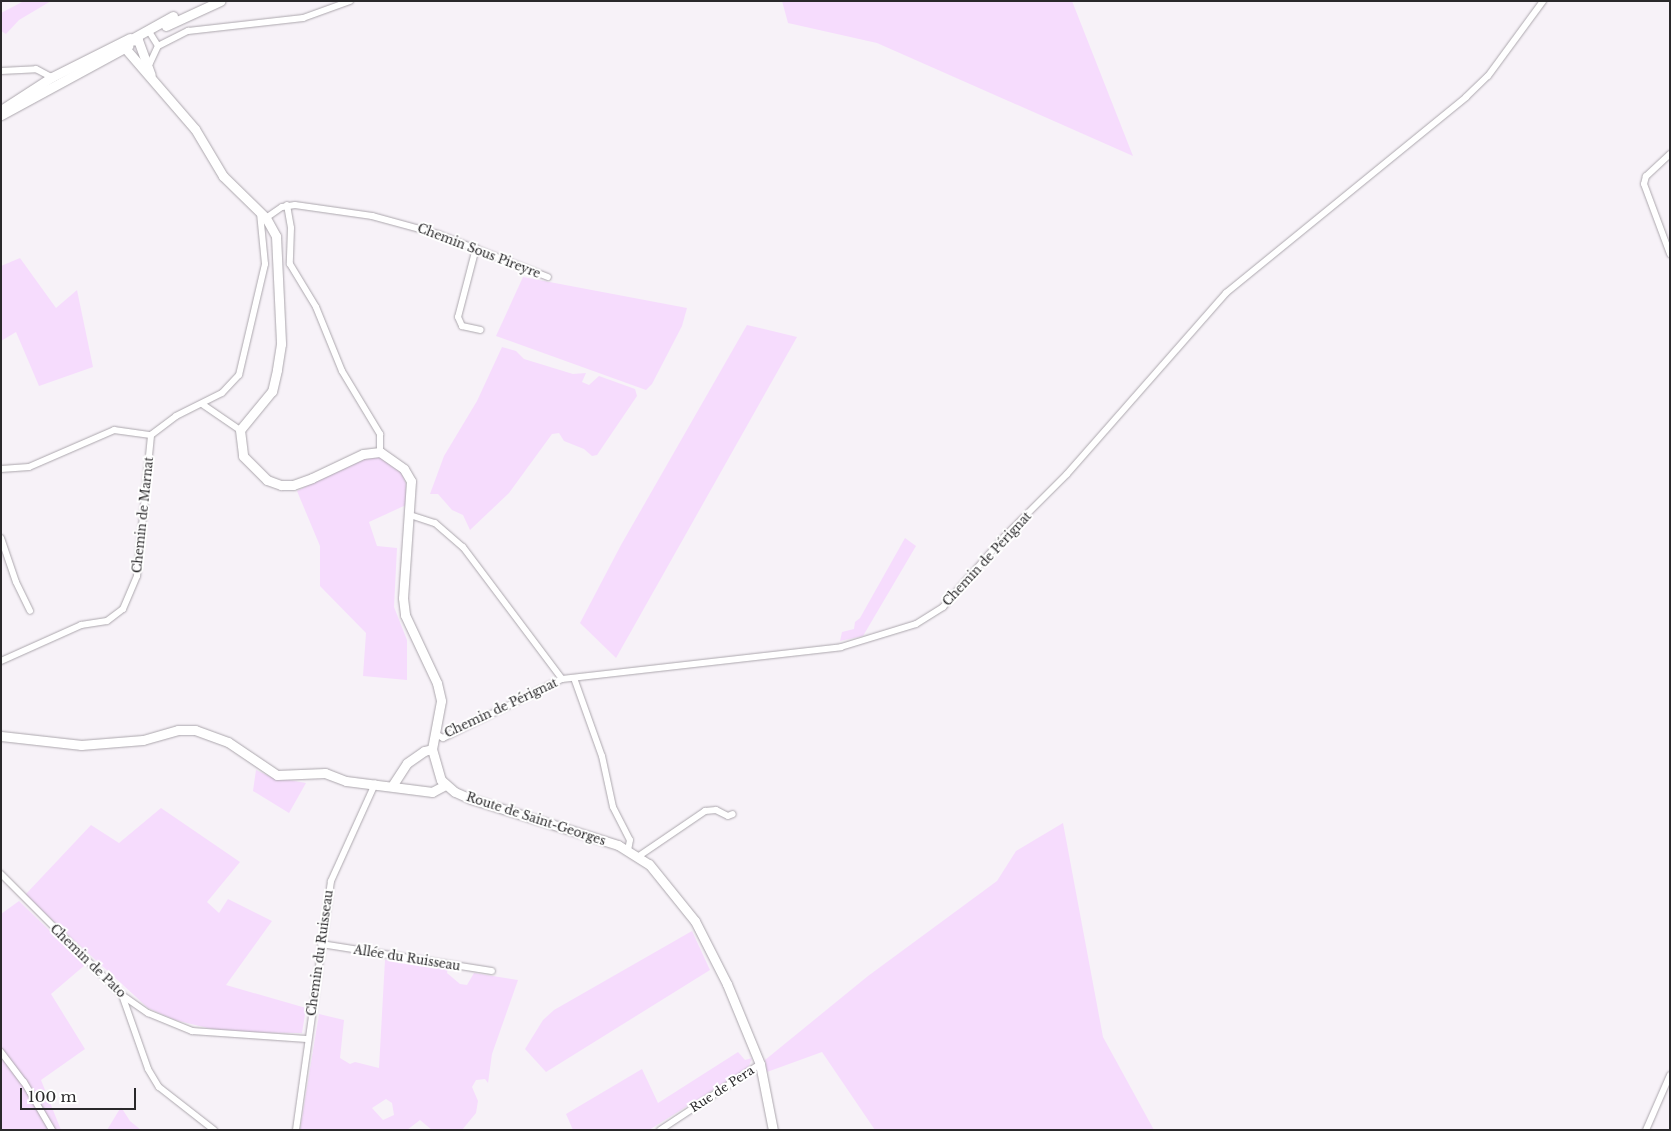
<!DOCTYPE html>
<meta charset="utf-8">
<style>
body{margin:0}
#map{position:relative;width:1671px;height:1131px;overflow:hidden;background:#f7f2f8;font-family:"Libre Baskerville",serif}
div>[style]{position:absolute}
.green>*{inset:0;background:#f6dcfd}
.roads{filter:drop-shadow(0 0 1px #aca7ad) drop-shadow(0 0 1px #aca7ad)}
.street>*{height:6px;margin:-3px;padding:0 3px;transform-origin:3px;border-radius:3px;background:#fff}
.secondary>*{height:9px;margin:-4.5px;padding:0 4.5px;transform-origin:4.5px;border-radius:4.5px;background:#fff}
span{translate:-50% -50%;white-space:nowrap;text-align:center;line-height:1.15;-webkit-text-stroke:4px #fff;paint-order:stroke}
.street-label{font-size:12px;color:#2a292b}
.frame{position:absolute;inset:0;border:2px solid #2a292b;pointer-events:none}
.scale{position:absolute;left:20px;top:1088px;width:116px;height:22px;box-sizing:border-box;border:2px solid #2a292b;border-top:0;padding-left:6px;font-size:15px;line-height:18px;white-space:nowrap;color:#2a292b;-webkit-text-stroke:4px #fff;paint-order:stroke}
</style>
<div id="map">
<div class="green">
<div style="clip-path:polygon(24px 1px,51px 1px,19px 20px,6px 34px,1px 31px,1px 13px)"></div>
<div style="clip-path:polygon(782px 1px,1072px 1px,1133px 156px,877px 43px,788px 23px)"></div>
<div style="clip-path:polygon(20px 258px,56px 308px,77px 290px,93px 367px,39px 386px,16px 332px,1px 341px,1px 266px)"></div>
<div style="clip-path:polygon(523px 277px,687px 308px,682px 326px,652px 384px,646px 390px,496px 336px)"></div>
<div style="clip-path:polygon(747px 325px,797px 337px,616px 658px,580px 623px,621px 545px)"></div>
<div style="clip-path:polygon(502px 347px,516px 351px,524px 359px,573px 374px,586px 373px,582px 382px,589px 385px,599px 376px,635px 389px,637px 396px,597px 455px,592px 456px,584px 449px,564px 441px,559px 433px,552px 434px,509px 493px,470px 530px,463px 515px,452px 510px,438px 494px,430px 494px,444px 456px,477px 401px)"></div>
<div style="clip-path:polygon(377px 455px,401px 471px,406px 484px,406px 505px,369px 522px,377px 546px,397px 548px,394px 607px,407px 640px,407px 680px,363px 676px,366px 633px,320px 586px,320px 546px,297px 491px,358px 459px)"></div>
<div style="clip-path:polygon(905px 538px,916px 546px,863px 636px,840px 641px,842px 632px,854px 629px,855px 622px,860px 618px)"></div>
<div style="clip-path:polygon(256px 770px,271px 777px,306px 783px,289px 813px,253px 791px)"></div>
<div style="clip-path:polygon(161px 808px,240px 862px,207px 902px,219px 913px,228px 899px,272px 921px,226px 985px,306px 1008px,302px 1033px,224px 1032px,175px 1020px,148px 1008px,25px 895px,91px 825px,119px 843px)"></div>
<div style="clip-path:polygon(1063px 823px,1103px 1037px,1154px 1130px,875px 1130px,822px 1052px,767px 1072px,765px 1060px,868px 976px,997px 881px,1016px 851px)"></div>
<div style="clip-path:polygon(19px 901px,85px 965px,51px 994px,85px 1049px,41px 1080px,61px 1130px,1px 1130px,1px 914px)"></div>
<div style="clip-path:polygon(692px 931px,710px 970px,546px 1072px,525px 1049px,543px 1020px,554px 1010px)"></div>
<div style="clip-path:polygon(evenodd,385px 960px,448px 968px,447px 973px,460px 984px,467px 985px,474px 973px,518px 980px,492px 1054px,488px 1083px,485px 1079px,476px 1080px,472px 1087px,478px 1101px,476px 1113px,462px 1130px,432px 1130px,420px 1120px,407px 1130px,300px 1130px,319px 1014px,344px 1020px,340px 1058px,350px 1064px,355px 1062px,379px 1068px,385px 960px,386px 1099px,392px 1103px,394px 1115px,383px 1120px,372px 1108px,386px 1099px)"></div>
<div style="clip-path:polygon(738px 1052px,745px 1060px,752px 1058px,748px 1068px,649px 1130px,573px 1130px,566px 1114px,642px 1069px,658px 1103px)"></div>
<div style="clip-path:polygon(121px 1107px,130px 1121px,141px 1130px,107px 1130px)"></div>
</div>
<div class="roads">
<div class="street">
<div style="left:150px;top:33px;width:15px;rotate:58deg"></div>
<div style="left:145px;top:65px;width:5px;rotate:-22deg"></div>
<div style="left:150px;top:63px;width:19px;rotate:-65deg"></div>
<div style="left:158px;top:46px;width:34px;rotate:-27deg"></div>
<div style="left:188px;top:31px;width:116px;rotate:-6.4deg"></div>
<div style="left:303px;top:18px;width:50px;rotate:-19.9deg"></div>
<div style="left:1px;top:71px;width:35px;rotate:-3deg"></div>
<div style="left:36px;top:69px;width:19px;rotate:28deg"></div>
<div style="left:1670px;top:154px;width:33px;rotate:137deg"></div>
<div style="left:1646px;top:176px;width:8px;rotate:104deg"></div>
<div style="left:1644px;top:184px;width:75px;rotate:69.6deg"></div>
<div style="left:287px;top:205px;width:23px;rotate:80deg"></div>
<div style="left:291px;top:228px;width:36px;rotate:92deg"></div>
<div style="left:290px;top:264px;width:50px;rotate:58.8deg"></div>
<div style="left:316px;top:307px;width:69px;rotate:67.9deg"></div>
<div style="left:342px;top:371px;width:74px;rotate:58.9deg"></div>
<div style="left:380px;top:434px;width:18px;rotate:90deg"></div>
<div style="left:266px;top:218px;width:19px;rotate:-35deg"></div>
<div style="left:282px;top:207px;width:13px;rotate:-9deg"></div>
<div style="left:295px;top:205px;width:78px;rotate:8.1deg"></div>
<div style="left:372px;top:216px;width:68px;rotate:15.3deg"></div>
<div style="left:438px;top:234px;width:118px;rotate:21.4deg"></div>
<div style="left:476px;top:248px;width:71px;rotate:104.6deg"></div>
<div style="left:458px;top:317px;width:10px;rotate:66deg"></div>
<div style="left:462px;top:326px;width:19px;rotate:12deg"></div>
<div style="left:202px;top:404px;width:46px;rotate:34.4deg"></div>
<div style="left:151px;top:435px;width:31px;rotate:-37deg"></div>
<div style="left:176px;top:416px;width:51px;rotate:-26.6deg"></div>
<div style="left:222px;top:393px;width:25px;rotate:-47deg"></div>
<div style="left:239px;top:375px;width:114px;rotate:-76.8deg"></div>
<div style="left:265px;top:264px;width:51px;rotate:-95.6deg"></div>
<div style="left:1px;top:469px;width:28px;rotate:-4deg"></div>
<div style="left:29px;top:467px;width:93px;rotate:-23.5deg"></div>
<div style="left:114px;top:430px;width:37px;rotate:8deg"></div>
<div style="left:410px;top:515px;width:26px;rotate:18deg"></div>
<div style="left:435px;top:523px;width:37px;rotate:41deg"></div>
<div style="left:463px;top:547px;width:165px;rotate:53.1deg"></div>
<div style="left:1px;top:538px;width:46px;rotate:71.2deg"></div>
<div style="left:16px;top:582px;width:32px;rotate:64deg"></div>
<div style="left:1px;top:661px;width:88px;rotate:-24.2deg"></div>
<div style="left:81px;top:625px;width:26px;rotate:-9deg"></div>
<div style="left:107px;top:621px;width:20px;rotate:-37deg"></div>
<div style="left:123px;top:609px;width:36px;rotate:-67deg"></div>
<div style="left:137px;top:576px;width:142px;rotate:-84.3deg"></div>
<div style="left:574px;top:678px;width:83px;rotate:70.3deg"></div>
<div style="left:602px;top:756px;width:52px;rotate:77.8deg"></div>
<div style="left:613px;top:807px;width:37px;rotate:63deg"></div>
<div style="left:630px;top:840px;width:10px;rotate:101deg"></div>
<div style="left:436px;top:734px;width:8px;rotate:30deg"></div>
<div style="left:443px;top:738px;width:133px;rotate:-26.4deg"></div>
<div style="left:562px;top:679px;width:281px;rotate:-6.5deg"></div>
<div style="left:841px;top:647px;width:78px;rotate:-17deg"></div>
<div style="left:916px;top:624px;width:32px;rotate:-32deg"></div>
<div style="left:943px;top:607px;width:93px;rotate:-48.9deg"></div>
<div style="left:1004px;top:537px;width:89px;rotate:-45deg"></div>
<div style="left:1067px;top:474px;width:241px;rotate:-48.7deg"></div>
<div style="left:1226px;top:293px;width:310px;rotate:-39.2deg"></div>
<div style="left:1466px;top:97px;width:30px;rotate:-44deg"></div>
<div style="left:1488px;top:76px;width:93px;rotate:-53.7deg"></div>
<div style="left:639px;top:856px;width:80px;rotate:-34.3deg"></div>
<div style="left:705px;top:811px;width:11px;rotate:-5deg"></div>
<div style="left:716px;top:810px;width:13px;rotate:27deg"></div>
<div style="left:728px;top:816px;width:5px;rotate:-22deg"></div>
<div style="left:1px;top:874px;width:171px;rotate:45deg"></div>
<div style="left:122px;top:995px;width:32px;rotate:35deg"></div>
<div style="left:148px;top:1013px;width:48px;rotate:22.2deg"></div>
<div style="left:192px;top:1031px;width:115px;rotate:4deg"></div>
<div style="left:321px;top:944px;width:173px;rotate:9deg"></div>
<div style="left:122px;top:995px;width:78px;rotate:70.6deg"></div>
<div style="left:148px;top:1069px;width:21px;rotate:59deg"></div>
<div style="left:159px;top:1087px;width:70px;rotate:38deg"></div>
<div style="left:1px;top:1052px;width:38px;rotate:53deg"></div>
<div style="left:24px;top:1082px;width:56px;rotate:59.7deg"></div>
<div style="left:296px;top:1130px;width:251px;rotate:-82deg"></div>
<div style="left:331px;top:881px;width:107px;rotate:-65.6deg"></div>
<div style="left:660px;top:1130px;width:120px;rotate:-33.4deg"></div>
<div style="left:1646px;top:1130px;width:60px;rotate:-66.4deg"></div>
</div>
<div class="secondary">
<div style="left:173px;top:16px;width:51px;rotate:150.9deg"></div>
<div style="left:128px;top:41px;width:8px;rotate:113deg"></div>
<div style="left:125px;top:48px;width:107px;rotate:49.2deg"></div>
<div style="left:195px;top:129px;width:55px;rotate:59.2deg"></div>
<div style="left:223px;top:176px;width:60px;rotate:44.3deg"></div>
<div style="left:266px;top:218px;width:21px;rotate:61deg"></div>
<div style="left:276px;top:236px;width:108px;rotate:87.3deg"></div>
<div style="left:281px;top:344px;width:26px;rotate:99deg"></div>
<div style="left:277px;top:370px;width:22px;rotate:103deg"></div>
<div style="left:272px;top:391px;width:50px;rotate:129.4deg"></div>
<div style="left:240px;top:430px;width:26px;rotate:83deg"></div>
<div style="left:243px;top:456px;width:34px;rotate:45deg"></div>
<div style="left:267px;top:480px;width:15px;rotate:20deg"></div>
<div style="left:281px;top:485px;width:12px"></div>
<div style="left:293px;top:485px;width:20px;rotate:-20deg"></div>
<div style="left:312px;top:478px;width:56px;rotate:-25.2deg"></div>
<div style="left:363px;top:454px;width:17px;rotate:-7deg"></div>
<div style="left:380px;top:452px;width:29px;rotate:35deg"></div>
<div style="left:404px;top:469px;width:14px;rotate:60deg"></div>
<div style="left:411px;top:481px;width:117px;rotate:93.9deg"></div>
<div style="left:403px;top:598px;width:17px;rotate:83deg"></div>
<div style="left:405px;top:615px;width:75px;rotate:64.8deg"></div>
<div style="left:437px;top:683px;width:18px;rotate:77deg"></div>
<div style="left:441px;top:701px;width:49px;rotate:100.6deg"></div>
<div style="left:432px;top:749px;width:32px;rotate:74deg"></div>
<div style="left:441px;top:780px;width:18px;rotate:41deg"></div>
<div style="left:455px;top:792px;width:17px;rotate:24deg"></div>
<div style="left:471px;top:799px;width:154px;rotate:17.4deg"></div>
<div style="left:618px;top:845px;width:36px;rotate:32deg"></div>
<div style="left:649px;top:864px;width:73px;rotate:51.1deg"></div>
<div style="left:695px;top:921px;width:71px;rotate:63.1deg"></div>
<div style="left:727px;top:984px;width:87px;rotate:67.6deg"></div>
<div style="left:760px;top:1064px;width:67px;rotate:78.9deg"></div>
<div style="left:166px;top:26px;width:60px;rotate:-24.8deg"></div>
<div style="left:129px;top:41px;width:9px;rotate:-6deg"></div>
<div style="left:138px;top:40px;width:37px;rotate:70deg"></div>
<div style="left:4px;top:108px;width:57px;rotate:-32.9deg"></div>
<div style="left:52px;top:77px;width:87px;rotate:-26.6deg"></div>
<div style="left:1px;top:115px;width:145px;rotate:-28.5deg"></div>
<div style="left:1px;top:736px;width:81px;rotate:6.4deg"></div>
<div style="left:81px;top:745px;width:62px;rotate:-4.6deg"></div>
<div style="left:143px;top:740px;width:36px;rotate:-16deg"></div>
<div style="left:178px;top:730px;width:17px"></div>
<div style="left:195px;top:730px;width:35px;rotate:20deg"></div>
<div style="left:228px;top:742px;width:59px;rotate:34deg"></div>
<div style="left:277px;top:775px;width:48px;rotate:-2.4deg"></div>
<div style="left:325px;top:773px;width:22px;rotate:21deg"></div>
<div style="left:346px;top:781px;width:87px;rotate:7.3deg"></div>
<div style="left:432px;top:792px;width:15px;rotate:-28deg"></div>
<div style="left:392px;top:786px;width:27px;rotate:-57deg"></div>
<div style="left:407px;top:763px;width:21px;rotate:-35deg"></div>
<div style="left:424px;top:751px;width:8px;rotate:-14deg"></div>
</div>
</div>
<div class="street-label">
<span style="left:479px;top:251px;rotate:21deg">Chemin Sous Pireyre</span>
<span style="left:143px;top:515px;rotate:-84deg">Chemin de Marnat</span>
<span style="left:987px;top:559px;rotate:-47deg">Chemin de Pérignat</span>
<span style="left:501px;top:708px;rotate:-25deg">Chemin de Pérignat</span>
<span style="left:536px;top:819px;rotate:18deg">Route de Saint-Georges</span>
<span style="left:320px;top:953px;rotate:-82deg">Chemin du Ruisseau</span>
<span style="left:407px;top:958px;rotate:9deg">Allée du Ruisseau</span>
<span style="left:88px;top:961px;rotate:44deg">Chemin de Pato</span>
<span style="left:722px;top:1089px;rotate:-33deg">Rue de Pera</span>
</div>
<div class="frame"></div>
<div class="scale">100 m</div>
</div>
